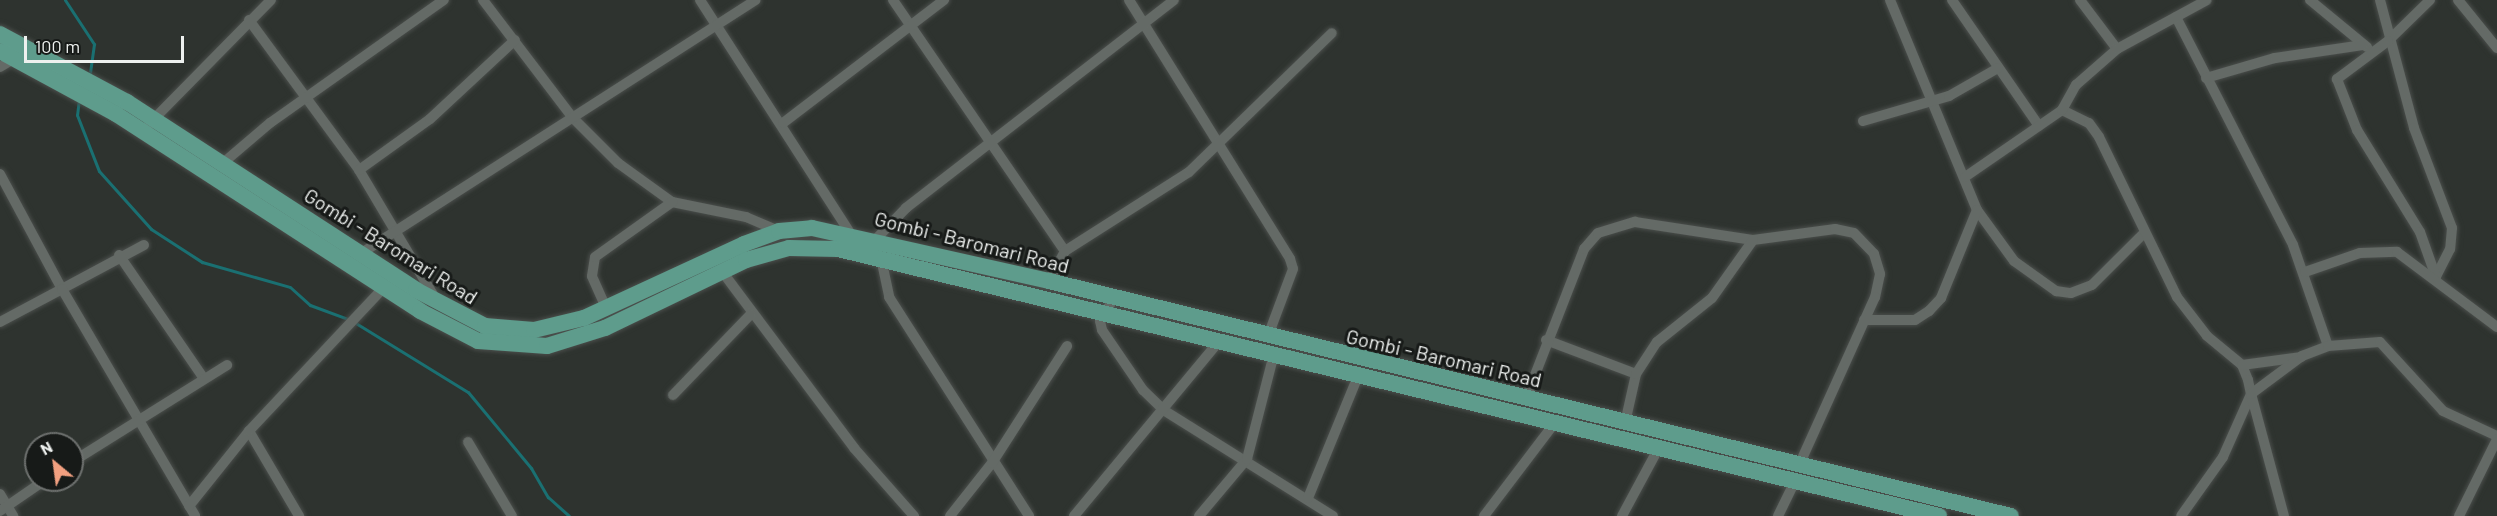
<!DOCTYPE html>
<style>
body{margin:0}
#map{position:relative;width:2497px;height:516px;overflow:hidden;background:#2e332f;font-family:Barlow,sans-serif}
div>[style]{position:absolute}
.stream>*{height:3px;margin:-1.5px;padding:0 1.5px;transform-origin:1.5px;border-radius:1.5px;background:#1a7072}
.roads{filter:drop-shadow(0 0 2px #4a4e4b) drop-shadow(0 0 2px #4a4e4b)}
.minor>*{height:10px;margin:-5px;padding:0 5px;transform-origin:5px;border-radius:5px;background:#646a66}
.primary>*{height:16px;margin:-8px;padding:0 8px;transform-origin:8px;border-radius:8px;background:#5e9c8c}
span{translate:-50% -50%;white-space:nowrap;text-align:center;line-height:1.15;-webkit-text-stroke:6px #171a18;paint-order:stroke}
.street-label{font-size:20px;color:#eef1ef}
.north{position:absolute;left:24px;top:432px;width:60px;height:60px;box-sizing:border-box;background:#171a18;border:2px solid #6d706e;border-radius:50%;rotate:331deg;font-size:16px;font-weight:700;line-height:24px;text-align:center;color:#eef1ef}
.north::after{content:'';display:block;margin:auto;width:21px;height:27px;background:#f2a080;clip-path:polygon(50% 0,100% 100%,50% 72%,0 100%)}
.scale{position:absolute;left:24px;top:36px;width:160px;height:27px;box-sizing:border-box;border:3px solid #eef1ef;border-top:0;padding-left:8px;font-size:18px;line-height:21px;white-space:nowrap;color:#eef1ef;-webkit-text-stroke:4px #171a18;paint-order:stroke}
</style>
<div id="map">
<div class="stream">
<div style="left:65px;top:0;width:53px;rotate:56.6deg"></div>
<div style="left:94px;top:44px;width:30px;rotate:98deg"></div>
<div style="left:79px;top:99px;width:16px;rotate:97deg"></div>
<div style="left:77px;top:115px;width:60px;rotate:68.6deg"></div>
<div style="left:99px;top:171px;width:78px;rotate:48.1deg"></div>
<div style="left:151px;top:229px;width:61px;rotate:32.9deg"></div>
<div style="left:202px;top:262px;width:91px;rotate:15.9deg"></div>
<div style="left:290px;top:287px;width:27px;rotate:42deg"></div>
<div style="left:310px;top:305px;width:40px;rotate:20.2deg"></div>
<div style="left:354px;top:322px;width:134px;rotate:31.6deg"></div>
<div style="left:468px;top:392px;width:99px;rotate:50.3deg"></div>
<div style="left:531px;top:468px;width:34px;rotate:60deg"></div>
<div style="left:548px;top:497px;width:28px;rotate:42deg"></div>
</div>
<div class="roads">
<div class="minor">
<div style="left:483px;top:0;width:148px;rotate:52.7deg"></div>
<div style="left:573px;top:118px;width:64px;rotate:45deg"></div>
<div style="left:618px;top:163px;width:67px;rotate:35.8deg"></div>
<div style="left:672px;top:202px;width:76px;rotate:11.5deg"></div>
<div style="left:746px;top:217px;width:36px;rotate:23deg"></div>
<div style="left:700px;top:0;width:278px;rotate:57.2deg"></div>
<div style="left:893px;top:0;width:304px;rotate:55.6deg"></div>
<div style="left:1129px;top:0;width:305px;rotate:58.1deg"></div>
<div style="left:1290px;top:259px;width:10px;rotate:73deg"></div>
<div style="left:1293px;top:269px;width:72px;rotate:110.5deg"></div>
<div style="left:1890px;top:0;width:227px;rotate:67.5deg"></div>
<div style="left:1977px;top:210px;width:63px;rotate:54deg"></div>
<div style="left:2014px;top:261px;width:52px;rotate:35.5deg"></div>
<div style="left:2056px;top:291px;width:15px;rotate:8deg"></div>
<div style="left:2071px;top:293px;width:22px;rotate:-21deg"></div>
<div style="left:2092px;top:285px;width:74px;rotate:-45deg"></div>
<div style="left:1952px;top:0;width:153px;rotate:55.4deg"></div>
<div style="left:2080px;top:0;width:61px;rotate:52.9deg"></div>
<div style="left:2310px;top:0;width:74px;rotate:39.5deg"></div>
<div style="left:2380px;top:0;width:132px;rotate:75.1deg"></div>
<div style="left:2414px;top:128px;width:107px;rotate:69.2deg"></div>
<div style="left:2452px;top:228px;width:21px;rotate:95deg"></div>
<div style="left:2450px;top:249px;width:31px;rotate:117deg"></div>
<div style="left:2430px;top:0;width:59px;rotate:135.7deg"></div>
<div style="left:2388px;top:41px;width:64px;rotate:143.3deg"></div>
<div style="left:2337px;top:79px;width:55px;rotate:68.6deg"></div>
<div style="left:2357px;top:130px;width:120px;rotate:58.3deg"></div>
<div style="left:2420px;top:232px;width:48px;rotate:70.4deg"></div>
<div style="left:2458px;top:0;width:62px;rotate:50.9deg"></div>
<div style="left:2176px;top:17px;width:256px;rotate:62.8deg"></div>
<div style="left:2293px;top:245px;width:107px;rotate:70.9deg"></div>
<div style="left:249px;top:20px;width:186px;rotate:53.7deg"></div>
<div style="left:359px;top:170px;width:149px;rotate:59.3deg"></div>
<div style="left:0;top:67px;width:17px;rotate:-31deg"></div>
<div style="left:2206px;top:78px;width:72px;rotate:-16.2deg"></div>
<div style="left:2275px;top:58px;width:89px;rotate:-8.4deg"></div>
<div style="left:2062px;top:110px;width:30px;rotate:26deg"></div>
<div style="left:2089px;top:123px;width:17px;rotate:54deg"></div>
<div style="left:2099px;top:137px;width:178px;rotate:64deg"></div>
<div style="left:2177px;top:297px;width:49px;rotate:52.4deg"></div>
<div style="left:2207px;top:336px;width:45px;rotate:39.6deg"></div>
<div style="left:2242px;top:365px;width:16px;rotate:68deg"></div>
<div style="left:2248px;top:380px;width:14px;rotate:78deg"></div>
<div style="left:2251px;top:394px;width:69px;rotate:114deg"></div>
<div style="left:2223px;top:457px;width:72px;rotate:125.4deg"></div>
<div style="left:1863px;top:121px;width:90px;rotate:-16.2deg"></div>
<div style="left:1949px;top:96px;width:56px;rotate:-29.7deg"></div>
<div style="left:783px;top:123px;width:203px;rotate:-37.4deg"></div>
<div style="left:149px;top:124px;width:174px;rotate:-45.5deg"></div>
<div style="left:223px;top:163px;width:62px;rotate:-40.4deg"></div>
<div style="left:270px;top:123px;width:213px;rotate:-35.3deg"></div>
<div style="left:359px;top:170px;width:87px;rotate:-35.7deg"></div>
<div style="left:430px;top:119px;width:116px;rotate:-42.9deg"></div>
<div style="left:0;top:174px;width:131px;rotate:61.7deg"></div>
<div style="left:62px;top:289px;width:70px;rotate:152deg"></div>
<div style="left:1965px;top:177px;width:118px;rotate:-34.6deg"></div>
<div style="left:2062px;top:110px;width:29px;rotate:-61deg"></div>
<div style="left:2076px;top:85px;width:55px;rotate:-41.3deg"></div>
<div style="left:2117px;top:49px;width:102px;rotate:-28.6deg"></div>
<div style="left:875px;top:240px;width:45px;rotate:-45.9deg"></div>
<div style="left:906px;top:208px;width:339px;rotate:-37.8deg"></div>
<div style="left:144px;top:245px;width:93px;rotate:151.8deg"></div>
<div style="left:62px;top:289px;width:263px;rotate:59.6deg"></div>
<div style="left:360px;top:254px;width:470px;rotate:-32.7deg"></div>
<div style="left:119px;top:255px;width:148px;rotate:55.5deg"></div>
<div style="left:881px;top:258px;width:40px;rotate:78deg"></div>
<div style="left:889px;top:297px;width:260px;rotate:57.4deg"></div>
<div style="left:721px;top:270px;width:222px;rotate:53.2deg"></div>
<div style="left:854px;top:448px;width:91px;rotate:48.6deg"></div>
<div style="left:2305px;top:272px;width:58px;rotate:-19.1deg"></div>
<div style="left:2360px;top:253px;width:37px;rotate:-2deg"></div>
<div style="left:2397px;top:252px;width:125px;rotate:36.9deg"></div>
<div style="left:1049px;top:281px;width:34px;rotate:-62deg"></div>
<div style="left:1065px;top:251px;width:147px;rotate:-32.5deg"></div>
<div style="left:1189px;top:172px;width:199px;rotate:-44.2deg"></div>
<div style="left:1114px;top:298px;width:27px;rotate:121deg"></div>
<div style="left:1100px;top:321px;width:9px;rotate:77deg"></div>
<div style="left:1102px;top:330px;width:73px;rotate:55.7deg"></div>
<div style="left:1143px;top:390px;width:30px;rotate:44deg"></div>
<div style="left:1165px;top:411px;width:198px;rotate:32deg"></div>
<div style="left:607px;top:310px;width:37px;rotate:-114deg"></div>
<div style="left:592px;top:276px;width:19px;rotate:-81deg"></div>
<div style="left:595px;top:257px;width:95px;rotate:-35.5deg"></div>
<div style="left:1864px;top:320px;width:51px"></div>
<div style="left:1915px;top:320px;width:17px;rotate:-33deg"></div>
<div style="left:1929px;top:311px;width:18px;rotate:-47deg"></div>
<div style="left:1941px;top:298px;width:95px;rotate:-67.8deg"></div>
<div style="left:1546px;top:340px;width:96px;rotate:20.7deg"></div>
<div style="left:2242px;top:365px;width:60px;rotate:-7.7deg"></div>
<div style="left:673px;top:395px;width:112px;rotate:-46.1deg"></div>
<div style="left:1526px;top:398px;width:160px;rotate:-68.7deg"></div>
<div style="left:1584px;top:249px;width:21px;rotate:-49deg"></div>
<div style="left:1598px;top:233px;width:39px;rotate:-17deg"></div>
<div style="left:1635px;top:222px;width:119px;rotate:8.7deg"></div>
<div style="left:1753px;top:240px;width:83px;rotate:-7.6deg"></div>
<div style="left:1835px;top:229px;width:19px;rotate:12deg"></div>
<div style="left:1854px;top:233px;width:29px;rotate:46deg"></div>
<div style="left:1874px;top:254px;width:21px;rotate:73deg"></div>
<div style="left:1880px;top:274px;width:24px;rotate:102deg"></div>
<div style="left:1875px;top:297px;width:182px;rotate:114.3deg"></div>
<div style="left:1625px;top:423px;width:50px;rotate:-77.3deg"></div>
<div style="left:1636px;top:374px;width:38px;rotate:-57deg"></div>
<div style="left:1657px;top:342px;width:70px;rotate:-38.7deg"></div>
<div style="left:1712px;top:298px;width:71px;rotate:-54.7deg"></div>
<div style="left:249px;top:431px;width:99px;rotate:59.5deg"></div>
<div style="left:468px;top:442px;width:86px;rotate:59.3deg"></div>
<div style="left:72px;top:462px;width:183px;rotate:-32deg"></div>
<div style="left:0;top:494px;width:26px;rotate:59deg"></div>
<div style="left:1308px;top:498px;width:132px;rotate:-67.7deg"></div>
<div style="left:189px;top:506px;width:96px;rotate:-51.3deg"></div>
<div style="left:249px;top:431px;width:197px;rotate:-46.8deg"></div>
<div style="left:0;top:511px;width:55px;rotate:-34.6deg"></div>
<div style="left:950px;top:516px;width:68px;rotate:-51.6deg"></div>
<div style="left:992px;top:463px;width:139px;rotate:-57.3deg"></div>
<div style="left:1074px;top:516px;width:229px;rotate:-50.3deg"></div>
<div style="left:1199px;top:516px;width:75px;rotate:-49.9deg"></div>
<div style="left:1247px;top:459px;width:108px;rotate:-75.6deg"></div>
<div style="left:1484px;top:516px;width:114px;rotate:-52.8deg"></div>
<div style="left:1622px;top:516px;width:74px;rotate:-61.7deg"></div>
<div style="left:1778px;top:516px;width:37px;rotate:-64deg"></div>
<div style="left:2284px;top:516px;width:126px;rotate:-105.1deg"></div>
<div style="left:2251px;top:394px;width:64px;rotate:-36.7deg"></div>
<div style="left:2302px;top:356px;width:28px;rotate:-21deg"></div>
<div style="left:2328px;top:346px;width:52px;rotate:-4.4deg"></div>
<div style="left:2380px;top:342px;width:93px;rotate:47.6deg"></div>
<div style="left:2443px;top:411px;width:60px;rotate:24.8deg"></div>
<div style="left:2459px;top:516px;width:86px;rotate:-63.7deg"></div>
</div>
<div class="primary">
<div style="left:0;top:34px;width:144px;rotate:28.2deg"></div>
<div style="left:127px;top:102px;width:345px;rotate:33deg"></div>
<div style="left:416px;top:290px;width:78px;rotate:27.6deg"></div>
<div style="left:485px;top:326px;width:49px;rotate:4.7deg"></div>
<div style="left:534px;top:330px;width:51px;rotate:-13.5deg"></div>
<div style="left:584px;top:318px;width:176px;rotate:-24.8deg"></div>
<div style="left:744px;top:244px;width:37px;rotate:-20deg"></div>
<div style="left:779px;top:231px;width:33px;rotate:-5deg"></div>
<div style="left:812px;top:228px;width:243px;rotate:12.6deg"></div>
<div style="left:1049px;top:281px;width:990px;rotate:13.73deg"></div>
<div style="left:0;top:51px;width:132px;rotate:28.5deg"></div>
<div style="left:116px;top:114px;width:362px;rotate:32.9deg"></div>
<div style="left:420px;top:311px;width:65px;rotate:27.3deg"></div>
<div style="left:478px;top:341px;width:69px;rotate:4.1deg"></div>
<div style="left:547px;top:346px;width:61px;rotate:-17.2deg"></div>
<div style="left:605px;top:328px;width:157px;rotate:-25.7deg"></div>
<div style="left:746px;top:260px;width:45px;rotate:-15.6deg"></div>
<div style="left:789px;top:248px;width:49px;rotate:1.2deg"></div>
<div style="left:838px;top:249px;width:1133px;rotate:13.63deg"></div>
</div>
</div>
<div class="street-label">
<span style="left:972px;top:242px;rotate:14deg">Gombi - Baromari Road</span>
<span style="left:391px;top:246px;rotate:32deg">Gombi - Baromari Road</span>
<span style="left:1444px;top:358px;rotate:13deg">Gombi - Baromari Road</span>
</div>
<div class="north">N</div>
<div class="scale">100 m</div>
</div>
